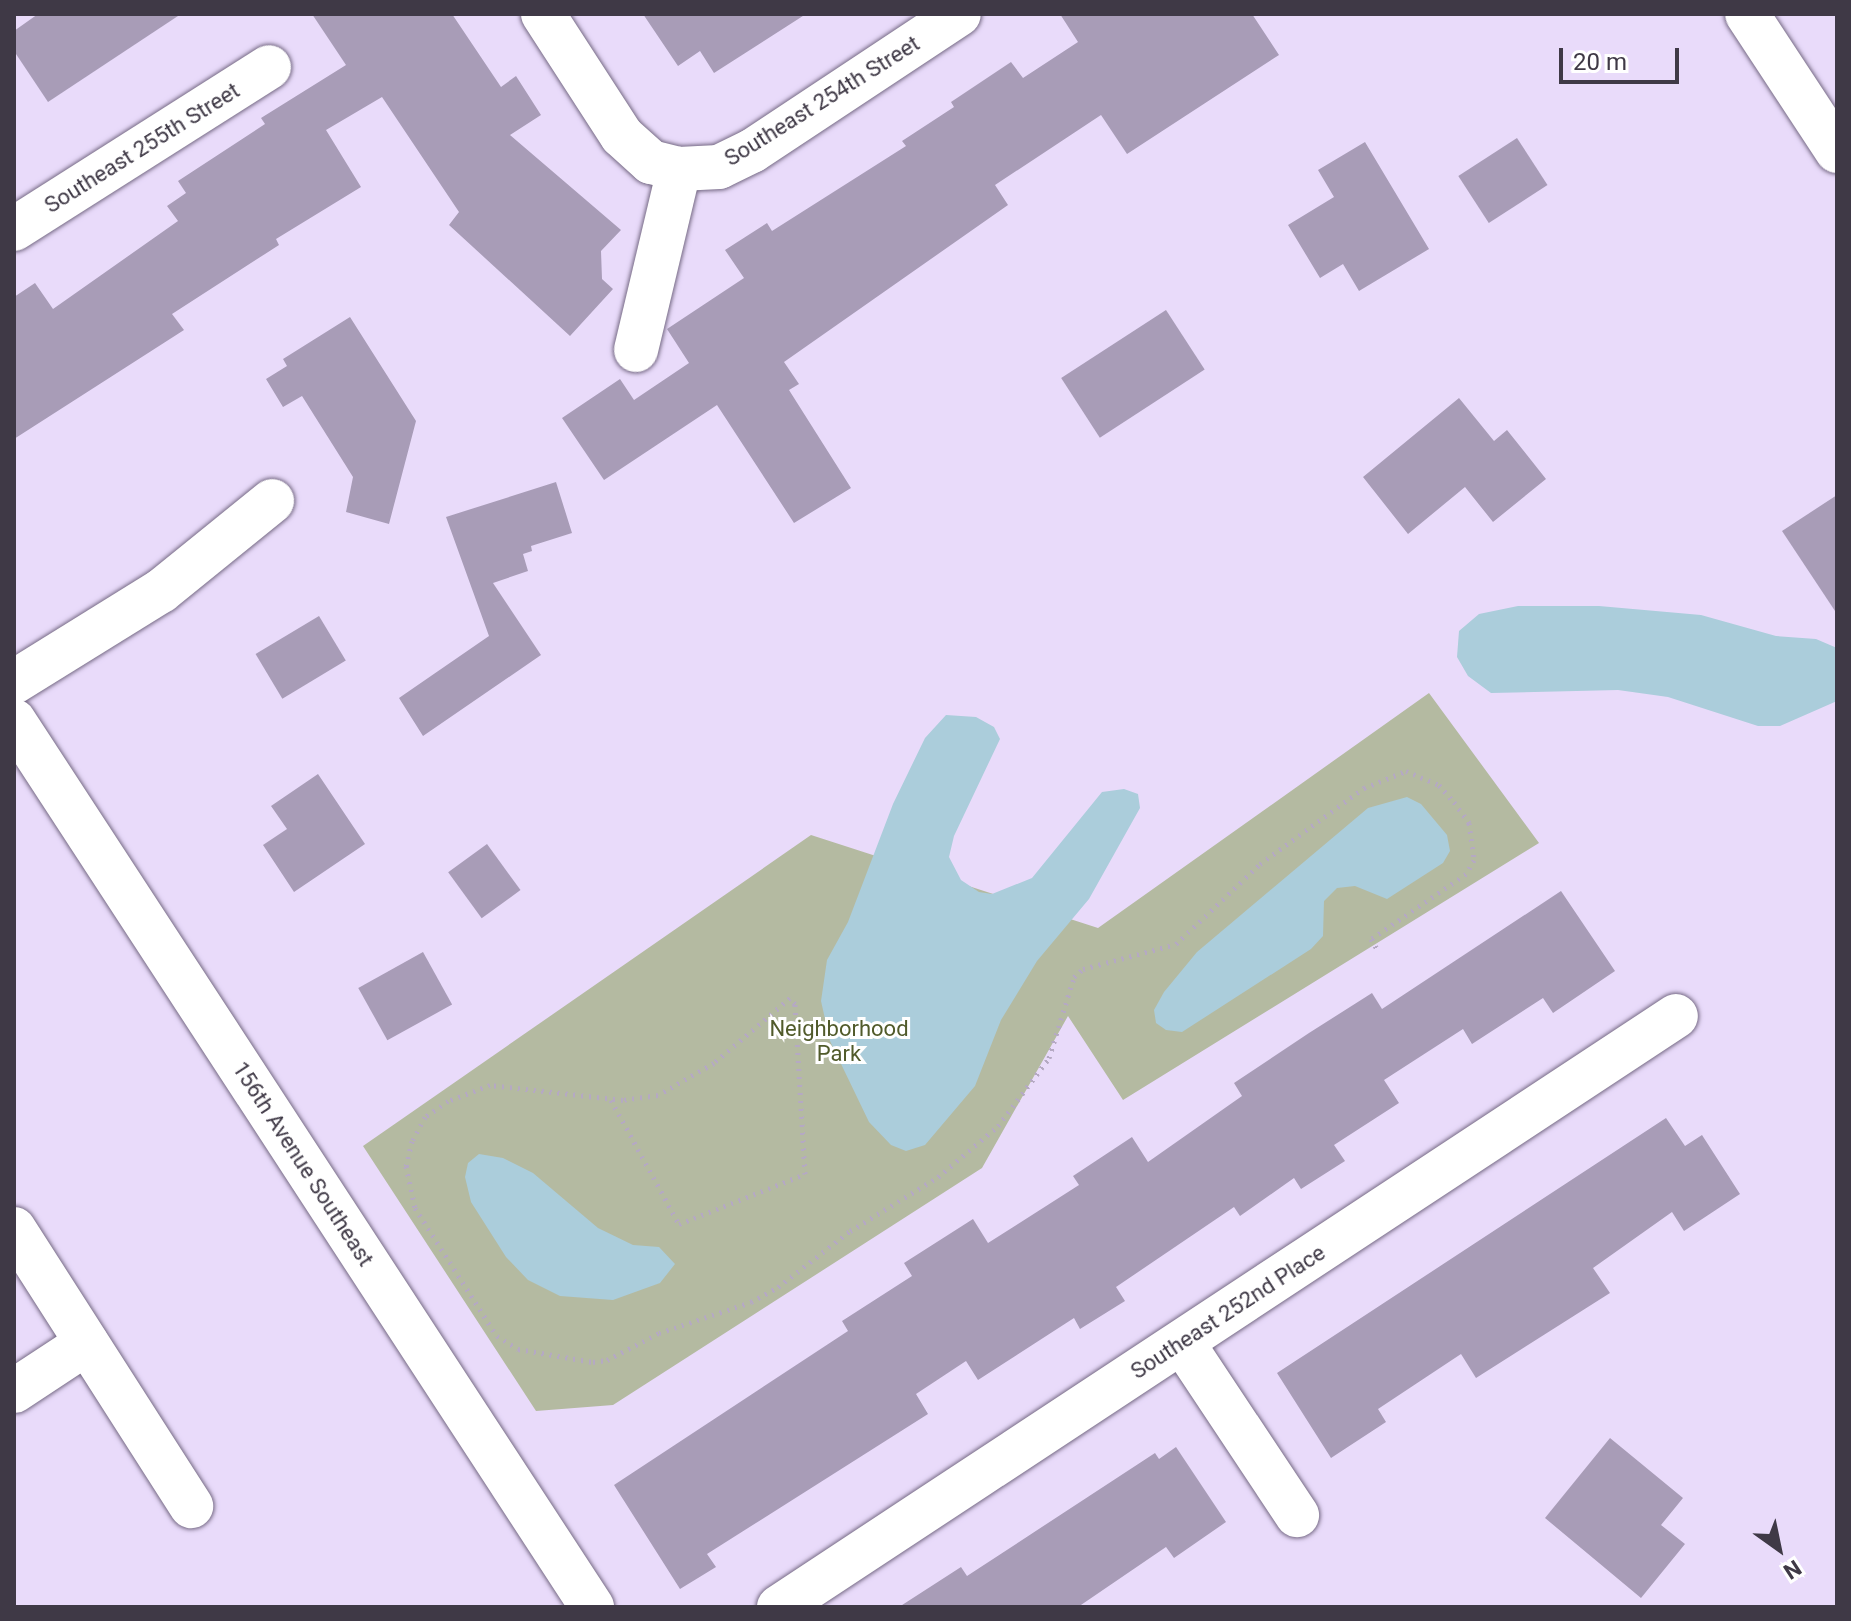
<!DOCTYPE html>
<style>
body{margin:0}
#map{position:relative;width:1851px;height:1621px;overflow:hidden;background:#e9dbfa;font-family:Roboto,sans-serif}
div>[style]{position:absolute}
.green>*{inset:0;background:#b4baa1}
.water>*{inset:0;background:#abcddb}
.building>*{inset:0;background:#a89cb7;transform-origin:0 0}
.path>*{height:5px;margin-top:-2.5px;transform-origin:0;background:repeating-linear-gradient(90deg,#b5a9c3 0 2px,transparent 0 8px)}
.roads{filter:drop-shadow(0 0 2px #766a85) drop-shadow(0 0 2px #766a85)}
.minor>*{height:44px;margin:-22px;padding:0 22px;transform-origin:22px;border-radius:22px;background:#fff}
span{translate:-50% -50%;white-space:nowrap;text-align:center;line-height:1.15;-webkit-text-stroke:6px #fff;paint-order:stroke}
.street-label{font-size:22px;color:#3f3946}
.park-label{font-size:22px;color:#515b2b}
.frame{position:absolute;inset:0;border:16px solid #3f3946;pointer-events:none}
.north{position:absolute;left:1739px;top:1509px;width:80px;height:80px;-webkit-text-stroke:6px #fff;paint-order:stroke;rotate:147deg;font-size:22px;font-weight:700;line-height:32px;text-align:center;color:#3f3946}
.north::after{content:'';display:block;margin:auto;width:28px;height:36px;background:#3f3946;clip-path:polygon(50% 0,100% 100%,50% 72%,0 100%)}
.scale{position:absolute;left:1559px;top:48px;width:120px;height:36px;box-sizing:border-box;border:4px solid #3f3946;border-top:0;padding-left:10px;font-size:24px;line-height:28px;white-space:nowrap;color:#3f3946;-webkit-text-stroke:6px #fff;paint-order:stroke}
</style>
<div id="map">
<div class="green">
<div style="clip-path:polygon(1429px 693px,1539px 843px,1123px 1100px,1068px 1016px,982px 1168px,613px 1405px,536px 1411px,363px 1146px,811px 835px,1098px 928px)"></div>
</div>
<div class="water">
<div style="clip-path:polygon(1518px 606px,1599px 606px,1701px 615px,1776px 636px,1816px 639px,1837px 648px,1837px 701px,1780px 726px,1758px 726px,1668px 697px,1618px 690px,1491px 693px,1468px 676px,1457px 657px,1459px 631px,1479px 614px)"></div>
<div style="clip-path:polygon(946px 715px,976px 717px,994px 727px,1000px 739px,954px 836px,949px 857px,961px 880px,979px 892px,992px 894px,1032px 878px,1102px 792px,1124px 789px,1138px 794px,1140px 808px,1089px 899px,1037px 961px,1001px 1020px,975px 1086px,925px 1145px,906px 1151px,891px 1145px,869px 1122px,830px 1041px,821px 1001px,827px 960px,848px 922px,893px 804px,925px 738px)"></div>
<div style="clip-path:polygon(1407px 797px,1421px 804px,1447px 835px,1450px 851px,1443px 863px,1387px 899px,1355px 886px,1337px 888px,1324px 901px,1323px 936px,1311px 949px,1182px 1032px,1166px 1030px,1156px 1023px,1154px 1010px,1164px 992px,1197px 952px,1368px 808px)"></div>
<div style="clip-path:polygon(479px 1154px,503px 1158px,533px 1173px,598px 1228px,633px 1245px,659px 1247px,675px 1264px,660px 1283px,613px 1300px,560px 1296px,528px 1280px,506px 1257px,471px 1202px,465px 1177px,468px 1163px)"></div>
</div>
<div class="building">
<div style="clip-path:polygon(38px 14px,181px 14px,48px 102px,14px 51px,14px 31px)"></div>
<div style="clip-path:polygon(312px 14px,452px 14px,501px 87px,516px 76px,541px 115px,510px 135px,621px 230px,601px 251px,602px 279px,613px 289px,570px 336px,449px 225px,459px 212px,382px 97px,326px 130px,361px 187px,276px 239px,279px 245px,172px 314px,184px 330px,14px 439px,14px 297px,35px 283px,53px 309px,178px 221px,167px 206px,186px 193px,178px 181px,265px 124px,261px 118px,346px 65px)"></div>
<div style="clip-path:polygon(643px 14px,806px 14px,714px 73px,700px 51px,678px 66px)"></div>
<div style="clip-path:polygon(1060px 14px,1252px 14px,1279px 55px,1127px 154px,1101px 115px,995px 185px,1008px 205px,784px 362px,799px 384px,789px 390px,851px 488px,794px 523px,717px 405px,604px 480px,562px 418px,620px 379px,634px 400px,689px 363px,667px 329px,744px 278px,725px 250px,767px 223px,772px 231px,906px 146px,902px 141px,954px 107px,951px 102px,1011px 62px,1023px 78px,1078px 42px)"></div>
<div style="left:1517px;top:138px;width:56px;height:70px;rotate:57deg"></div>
<div style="clip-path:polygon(1365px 142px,1429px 249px,1359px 291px,1343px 264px,1320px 278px,1288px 225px,1334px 197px,1318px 170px)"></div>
<div style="left:1166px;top:310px;width:71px;height:125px;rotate:57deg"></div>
<div style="clip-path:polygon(350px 317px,416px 421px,389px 524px,346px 512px,353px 477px,302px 396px,283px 407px,266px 379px,287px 366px,283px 359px)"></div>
<div style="clip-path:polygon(1459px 398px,1494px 441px,1507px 430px,1546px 479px,1493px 522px,1465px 487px,1408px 534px,1363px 477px)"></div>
<div style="clip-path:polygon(556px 482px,572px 533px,531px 546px,532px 551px,523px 554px,528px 571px,493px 583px,541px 655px,423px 736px,399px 698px,489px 636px,446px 517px)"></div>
<div style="clip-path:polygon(1837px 495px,1837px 614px,1782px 531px)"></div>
<div style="left:319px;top:616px;width:52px;height:74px;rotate:59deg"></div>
<div style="clip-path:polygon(318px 774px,365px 844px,294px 892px,263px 845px,287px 829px,271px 806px)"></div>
<div style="left:487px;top:844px;width:57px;height:48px;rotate:54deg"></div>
<div style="clip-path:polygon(1561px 891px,1615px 971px,1553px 1013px,1543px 998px,1472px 1044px,1463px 1029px,1384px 1080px,1399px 1103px,1334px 1145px,1345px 1161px,1301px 1189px,1294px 1178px,1240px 1216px,1234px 1207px,1116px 1287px,1125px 1301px,1080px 1329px,1074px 1318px,978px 1380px,966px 1361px,916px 1394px,928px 1414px,707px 1554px,716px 1567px,680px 1589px,614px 1485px,848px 1331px,842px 1321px,912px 1276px,904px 1263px,973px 1219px,988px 1243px,1079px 1185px,1073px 1176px,1132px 1137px,1148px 1162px,1242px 1096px,1234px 1083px,1309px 1033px,1372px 993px,1382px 1009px)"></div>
<div style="left:423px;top:952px;width:60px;height:74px;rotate:61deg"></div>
<div style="clip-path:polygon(1666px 1118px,1685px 1146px,1702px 1135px,1740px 1194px,1684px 1231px,1672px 1212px,1593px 1268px,1610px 1293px,1476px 1378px,1461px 1354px,1378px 1409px,1386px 1422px,1331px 1458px,1277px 1373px)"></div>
<div style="clip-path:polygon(1610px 1438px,1683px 1498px,1661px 1525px,1685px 1544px,1641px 1598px,1545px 1518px)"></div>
<div style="clip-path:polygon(1176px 1447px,1226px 1522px,1174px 1558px,1166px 1547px,1078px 1607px,899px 1607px,961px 1567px,967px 1576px,1155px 1453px,1159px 1459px)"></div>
</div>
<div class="path">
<div style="left:611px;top:1100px;width:141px;rotate:61.3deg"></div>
<div style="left:679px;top:1224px;width:136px;rotate:-21.6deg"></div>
<div style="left:805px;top:1174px;width:170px;rotate:-93.4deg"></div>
<div style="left:795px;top:1004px;width:8px;rotate:-130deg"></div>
<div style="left:790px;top:998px;width:100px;rotate:139.5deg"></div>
<div style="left:714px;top:1063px;width:64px;rotate:150.3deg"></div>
<div style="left:658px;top:1095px;width:35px;rotate:172deg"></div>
<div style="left:623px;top:1100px;width:134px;rotate:-173.6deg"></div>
<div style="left:490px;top:1085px;width:45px;rotate:159.1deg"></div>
<div style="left:448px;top:1101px;width:28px;rotate:145deg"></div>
<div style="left:425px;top:1117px;width:27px;rotate:118deg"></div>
<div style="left:412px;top:1141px;width:26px;rotate:103deg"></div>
<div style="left:406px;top:1166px;width:43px;rotate:77.9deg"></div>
<div style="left:415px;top:1208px;width:152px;rotate:57.4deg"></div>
<div style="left:497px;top:1336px;width:25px;rotate:32deg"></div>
<div style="left:518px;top:1349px;width:76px;rotate:9.8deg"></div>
<div style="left:593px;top:1362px;width:14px;rotate:-8deg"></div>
<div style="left:607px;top:1360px;width:59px;rotate:-27.4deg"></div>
<div style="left:659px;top:1333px;width:97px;rotate:-18.6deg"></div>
<div style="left:751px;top:1302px;width:31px;rotate:-29deg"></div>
<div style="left:778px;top:1287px;width:91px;rotate:-37.9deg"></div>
<div style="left:850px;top:1231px;width:103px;rotate:-31.5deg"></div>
<div style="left:938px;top:1177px;width:79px;rotate:-40.4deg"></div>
<div style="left:998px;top:1126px;width:85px;rotate:-53.1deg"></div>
<div style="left:1049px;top:1058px;width:85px;rotate:-72.8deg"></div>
<div style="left:1074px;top:977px;width:12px;rotate:-42deg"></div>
<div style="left:1083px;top:969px;width:96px;rotate:-15deg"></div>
<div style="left:1176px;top:944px;width:116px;rotate:-43.6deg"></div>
<div style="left:1260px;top:864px;width:129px;rotate:-36.2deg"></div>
<div style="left:1364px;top:788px;width:45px;rotate:-22deg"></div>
<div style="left:1406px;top:771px;width:36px;rotate:23deg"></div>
<div style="left:1439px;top:785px;width:23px;rotate:49deg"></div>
<div style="left:1454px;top:802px;width:26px;rotate:54deg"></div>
<div style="left:1469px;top:823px;width:37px;rotate:82deg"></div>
<div style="left:1474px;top:860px;width:16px;rotate:120deg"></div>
<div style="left:1466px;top:874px;width:115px;rotate:145.6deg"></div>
<div style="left:1371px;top:939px;width:12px;rotate:59deg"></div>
</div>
<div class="roads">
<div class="minor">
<div style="left:543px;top:14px;width:145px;rotate:57.1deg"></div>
<div style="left:622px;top:136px;width:39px;rotate:42deg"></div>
<div style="left:651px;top:162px;width:29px;rotate:14deg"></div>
<div style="left:679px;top:169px;width:40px;rotate:-2.9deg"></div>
<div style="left:719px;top:167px;width:37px;rotate:-26deg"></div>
<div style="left:752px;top:151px;width:248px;rotate:-33.5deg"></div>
<div style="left:1747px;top:14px;width:164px;rotate:56.7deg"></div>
<div style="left:14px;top:229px;width:302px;rotate:-32.4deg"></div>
<div style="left:636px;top:350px;width:186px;rotate:-76.6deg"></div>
<div style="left:14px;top:682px;width:173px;rotate:-31.8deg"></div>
<div style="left:161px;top:591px;width:143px;rotate:-39deg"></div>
<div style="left:14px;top:721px;width:1058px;rotate:56.88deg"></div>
<div style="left:14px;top:1229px;width:329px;rotate:57.4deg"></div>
<div style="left:1182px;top:1342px;width:208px;rotate:56.4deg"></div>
<div style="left:14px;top:1391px;width:87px;rotate:-33.3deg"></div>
<div style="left:779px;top:1607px;width:1074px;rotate:-33.38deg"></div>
</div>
</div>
<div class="street-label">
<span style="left:822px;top:101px;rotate:-32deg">Southeast 254th Street</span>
<span style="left:142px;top:148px;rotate:-32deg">Southeast 255th Street</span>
<span style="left:303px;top:1164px;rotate:57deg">156th Avenue Southeast</span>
<span style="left:1228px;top:1312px;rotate:-33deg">Southeast 252nd Place</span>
</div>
<div class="park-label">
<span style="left:839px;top:1041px">Neighborhood<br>Park</span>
</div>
<div class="frame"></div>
<div class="north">N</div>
<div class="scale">20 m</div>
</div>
